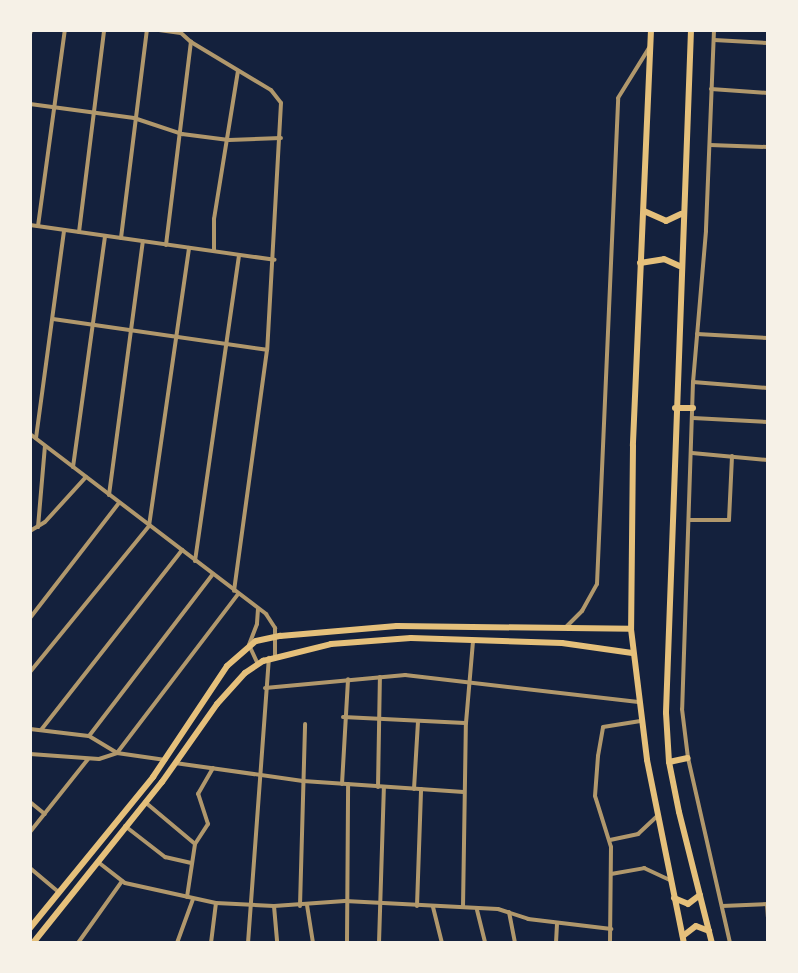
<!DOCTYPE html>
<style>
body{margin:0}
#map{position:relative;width:798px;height:973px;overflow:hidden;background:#14213d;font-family:"Roboto Serif",serif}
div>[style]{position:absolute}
.minor>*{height:4px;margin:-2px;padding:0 2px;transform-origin:2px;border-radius:2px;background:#b1986c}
.secondary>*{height:6px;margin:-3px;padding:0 3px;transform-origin:3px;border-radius:3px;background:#e5c07b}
.primary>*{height:6px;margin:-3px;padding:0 3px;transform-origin:3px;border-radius:3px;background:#e5c07b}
span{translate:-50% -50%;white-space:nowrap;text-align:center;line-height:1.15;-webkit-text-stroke:6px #f6f1e7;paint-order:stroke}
.frame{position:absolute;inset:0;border:32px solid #f6f1e7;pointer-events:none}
</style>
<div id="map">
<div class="minor">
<div style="left:159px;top:30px;width:22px;rotate:8deg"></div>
<div style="left:181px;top:33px;width:13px;rotate:42deg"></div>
<div style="left:714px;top:30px;width:201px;rotate:92.3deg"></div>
<div style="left:706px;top:231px;width:152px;rotate:94.9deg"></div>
<div style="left:693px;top:382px;width:327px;rotate:91.9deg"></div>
<div style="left:682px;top:709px;width:49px;rotate:83deg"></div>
<div style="left:688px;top:758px;width:190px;rotate:77.2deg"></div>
<div style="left:30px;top:34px;width:4px;rotate:-76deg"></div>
<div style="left:714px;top:40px;width:54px;rotate:3.2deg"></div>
<div style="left:711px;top:89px;width:57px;rotate:4deg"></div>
<div style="left:30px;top:104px;width:105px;rotate:7.7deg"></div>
<div style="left:134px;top:118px;width:51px;rotate:18.4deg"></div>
<div style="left:182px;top:134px;width:47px;rotate:7.3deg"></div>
<div style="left:229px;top:140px;width:52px;rotate:-2.2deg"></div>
<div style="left:710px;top:145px;width:58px;rotate:2deg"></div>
<div style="left:30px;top:225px;width:247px;rotate:8.1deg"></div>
<div style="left:38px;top:226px;width:198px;rotate:-82.2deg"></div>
<div style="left:79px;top:232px;width:204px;rotate:-82.9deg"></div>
<div style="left:121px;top:238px;width:210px;rotate:-82.9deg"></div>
<div style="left:166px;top:245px;width:205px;rotate:-83deg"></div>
<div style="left:191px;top:42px;width:93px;rotate:31deg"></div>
<div style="left:271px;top:90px;width:16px;rotate:52deg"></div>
<div style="left:281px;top:103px;width:247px;rotate:93.2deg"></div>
<div style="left:267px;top:350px;width:243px;rotate:97.8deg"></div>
<div style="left:214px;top:250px;width:31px;rotate:-90deg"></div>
<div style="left:214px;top:219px;width:150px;rotate:-80.8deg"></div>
<div style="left:53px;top:319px;width:216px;rotate:8.2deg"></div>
<div style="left:697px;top:334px;width:71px;rotate:3.2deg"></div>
<div style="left:693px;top:382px;width:75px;rotate:4.6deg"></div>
<div style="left:693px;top:418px;width:75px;rotate:3.1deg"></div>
<div style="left:30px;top:434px;width:297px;rotate:37.3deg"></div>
<div style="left:266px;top:614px;width:17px;rotate:57deg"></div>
<div style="left:275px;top:628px;width:28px;rotate:90deg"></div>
<div style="left:36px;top:438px;width:210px;rotate:-82.3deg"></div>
<div style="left:692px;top:453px;width:76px;rotate:5.3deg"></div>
<div style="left:73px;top:467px;width:233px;rotate:-82.1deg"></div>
<div style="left:109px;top:495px;width:256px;rotate:-82.4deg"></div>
<div style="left:689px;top:520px;width:40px"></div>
<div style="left:729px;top:520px;width:64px;rotate:-87.3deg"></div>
<div style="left:38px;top:527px;width:81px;rotate:-85.1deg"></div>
<div style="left:30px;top:531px;width:17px;rotate:-31deg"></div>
<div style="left:45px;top:522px;width:61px;rotate:-47.7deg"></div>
<div style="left:195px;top:561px;width:309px;rotate:-81.8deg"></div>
<div style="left:258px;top:609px;width:15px;rotate:94deg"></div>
<div style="left:257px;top:624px;width:22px;rotate:111deg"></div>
<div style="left:249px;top:645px;width:21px;rotate:65deg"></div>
<div style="left:30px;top:618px;width:145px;rotate:-52.3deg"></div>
<div style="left:566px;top:627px;width:23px;rotate:-45deg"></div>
<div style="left:582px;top:611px;width:31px;rotate:-61deg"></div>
<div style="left:597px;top:584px;width:486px;rotate:-87.5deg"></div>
<div style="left:618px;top:98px;width:59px;rotate:-58.2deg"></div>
<div style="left:30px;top:672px;width:188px;rotate:-50.8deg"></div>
<div style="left:149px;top:526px;width:281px;rotate:-81.8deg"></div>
<div style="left:265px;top:688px;width:141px;rotate:-5.3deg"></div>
<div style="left:405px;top:675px;width:235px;rotate:6.6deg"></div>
<div style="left:343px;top:717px;width:122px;rotate:2.8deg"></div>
<div style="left:30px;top:729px;width:59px;rotate:6.8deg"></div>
<div style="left:89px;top:736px;width:33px;rotate:31deg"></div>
<div style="left:117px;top:753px;width:49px;rotate:8.3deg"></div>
<div style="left:41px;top:730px;width:229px;rotate:-51.9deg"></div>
<div style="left:89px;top:736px;width:204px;rotate:-52.6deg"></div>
<div style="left:30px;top:754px;width:69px;rotate:4.1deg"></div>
<div style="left:99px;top:759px;width:19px;rotate:-18deg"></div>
<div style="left:117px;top:753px;width:200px;rotate:-52.7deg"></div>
<div style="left:175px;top:763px;width:129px;rotate:8deg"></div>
<div style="left:303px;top:781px;width:161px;rotate:3.9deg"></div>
<div style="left:342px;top:784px;width:105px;rotate:-86.7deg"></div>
<div style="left:378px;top:787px;width:110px;rotate:-89deg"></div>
<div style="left:414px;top:789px;width:68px;rotate:-86.6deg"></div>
<div style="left:30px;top:802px;width:19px;rotate:39deg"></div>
<div style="left:145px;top:802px;width:65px;rotate:40deg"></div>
<div style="left:125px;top:826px;width:51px;rotate:37.8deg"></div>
<div style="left:165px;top:857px;width:27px;rotate:13deg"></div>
<div style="left:30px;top:832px;width:93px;rotate:-51.5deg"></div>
<div style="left:610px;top:840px;width:29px;rotate:-12deg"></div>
<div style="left:638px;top:834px;width:26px;rotate:-43deg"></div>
<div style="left:98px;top:862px;width:34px;rotate:38deg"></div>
<div style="left:125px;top:883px;width:93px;rotate:12.4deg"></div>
<div style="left:216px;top:903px;width:58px;rotate:3deg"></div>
<div style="left:274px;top:906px;width:71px;rotate:-4deg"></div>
<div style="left:345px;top:901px;width:153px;rotate:3deg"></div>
<div style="left:498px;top:909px;width:32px;rotate:18deg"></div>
<div style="left:528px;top:919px;width:84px;rotate:6.9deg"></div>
<div style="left:30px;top:868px;width:38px;rotate:40deg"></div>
<div style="left:611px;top:874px;width:34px;rotate:-10deg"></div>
<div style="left:644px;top:868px;width:29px;rotate:25deg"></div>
<div style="left:187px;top:897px;width:54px;rotate:-81.4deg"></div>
<div style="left:195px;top:844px;width:24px;rotate:-57deg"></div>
<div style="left:208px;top:824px;width:32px;rotate:-108deg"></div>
<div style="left:198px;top:794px;width:30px;rotate:-60deg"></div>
<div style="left:767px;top:904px;width:13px;rotate:86deg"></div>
<div style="left:307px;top:905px;width:38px;rotate:81deg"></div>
<div style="left:274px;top:906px;width:37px;rotate:85deg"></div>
<div style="left:300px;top:906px;width:182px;rotate:-88.4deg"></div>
<div style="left:417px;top:906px;width:117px;rotate:-88deg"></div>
<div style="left:722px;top:906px;width:46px;rotate:-2.5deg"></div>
<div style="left:433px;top:907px;width:37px;rotate:76deg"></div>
<div style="left:463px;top:907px;width:184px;rotate:-89.1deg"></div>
<div style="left:466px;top:723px;width:82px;rotate:-85.1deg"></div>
<div style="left:477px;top:910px;width:34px;rotate:76deg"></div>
<div style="left:509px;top:912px;width:32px;rotate:79deg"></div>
<div style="left:78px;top:943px;width:76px;rotate:-54.6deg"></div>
<div style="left:177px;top:943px;width:47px;rotate:-70deg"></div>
<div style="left:211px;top:943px;width:40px;rotate:-82.9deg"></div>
<div style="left:248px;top:943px;width:286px;rotate:-85.8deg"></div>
<div style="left:347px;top:943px;width:159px;rotate:-89.6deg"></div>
<div style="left:379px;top:943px;width:155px;rotate:-88.2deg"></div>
<div style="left:556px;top:943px;width:19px;rotate:-87deg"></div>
<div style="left:610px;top:943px;width:96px;rotate:-89.4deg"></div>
<div style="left:611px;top:847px;width:53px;rotate:-107.4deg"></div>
<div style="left:595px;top:796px;width:40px;rotate:-85.7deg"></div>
<div style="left:598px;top:756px;width:29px;rotate:-80deg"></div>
<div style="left:603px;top:727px;width:38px;rotate:-9deg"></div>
</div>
<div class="secondary">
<div style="left:30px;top:928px;width:195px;rotate:-50.8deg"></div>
<div style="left:153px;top:777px;width:133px;rotate:-56.3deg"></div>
<div style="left:227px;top:666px;width:38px;rotate:-41deg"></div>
<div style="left:256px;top:641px;width:25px;rotate:-12deg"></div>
<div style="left:280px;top:636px;width:117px;rotate:-4.9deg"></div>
<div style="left:397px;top:626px;width:234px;rotate:0.7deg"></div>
<div style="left:33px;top:943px;width:206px;rotate:-51.3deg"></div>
<div style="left:162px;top:782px;width:95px;rotate:-54.8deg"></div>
<div style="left:217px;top:704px;width:42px;rotate:-47.9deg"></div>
<div style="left:245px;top:673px;width:22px;rotate:-34deg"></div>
<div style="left:263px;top:661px;width:70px;rotate:-14deg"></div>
<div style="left:331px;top:644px;width:80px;rotate:-4.3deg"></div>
<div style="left:411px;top:638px;width:151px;rotate:1.9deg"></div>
<div style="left:562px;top:643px;width:71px;rotate:8.1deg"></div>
</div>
<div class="primary">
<div style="left:651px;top:30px;width:416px;rotate:92.5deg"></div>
<div style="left:633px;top:446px;width:183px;rotate:90.6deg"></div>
<div style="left:631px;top:629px;width:132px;rotate:83deg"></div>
<div style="left:647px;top:760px;width:187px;rotate:78.6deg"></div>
<div style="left:691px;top:30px;width:683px;rotate:92.1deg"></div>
<div style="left:666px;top:713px;width:49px;rotate:86.5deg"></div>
<div style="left:669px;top:762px;width:51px;rotate:78.7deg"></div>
<div style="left:679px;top:812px;width:135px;rotate:75.9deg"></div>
<div style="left:644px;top:211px;width:24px;rotate:24deg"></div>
<div style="left:666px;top:221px;width:17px;rotate:-25deg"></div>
<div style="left:640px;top:263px;width:24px;rotate:-9deg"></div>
<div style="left:664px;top:259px;width:17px;rotate:24deg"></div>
<div style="left:675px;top:408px;width:18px"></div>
<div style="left:669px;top:762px;width:19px;rotate:-12deg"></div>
<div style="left:674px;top:898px;width:15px;rotate:23deg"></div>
<div style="left:688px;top:904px;width:15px;rotate:-37deg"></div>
<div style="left:683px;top:936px;width:16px;rotate:-38deg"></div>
<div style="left:696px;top:926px;width:14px;rotate:21deg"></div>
</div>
<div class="frame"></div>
</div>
